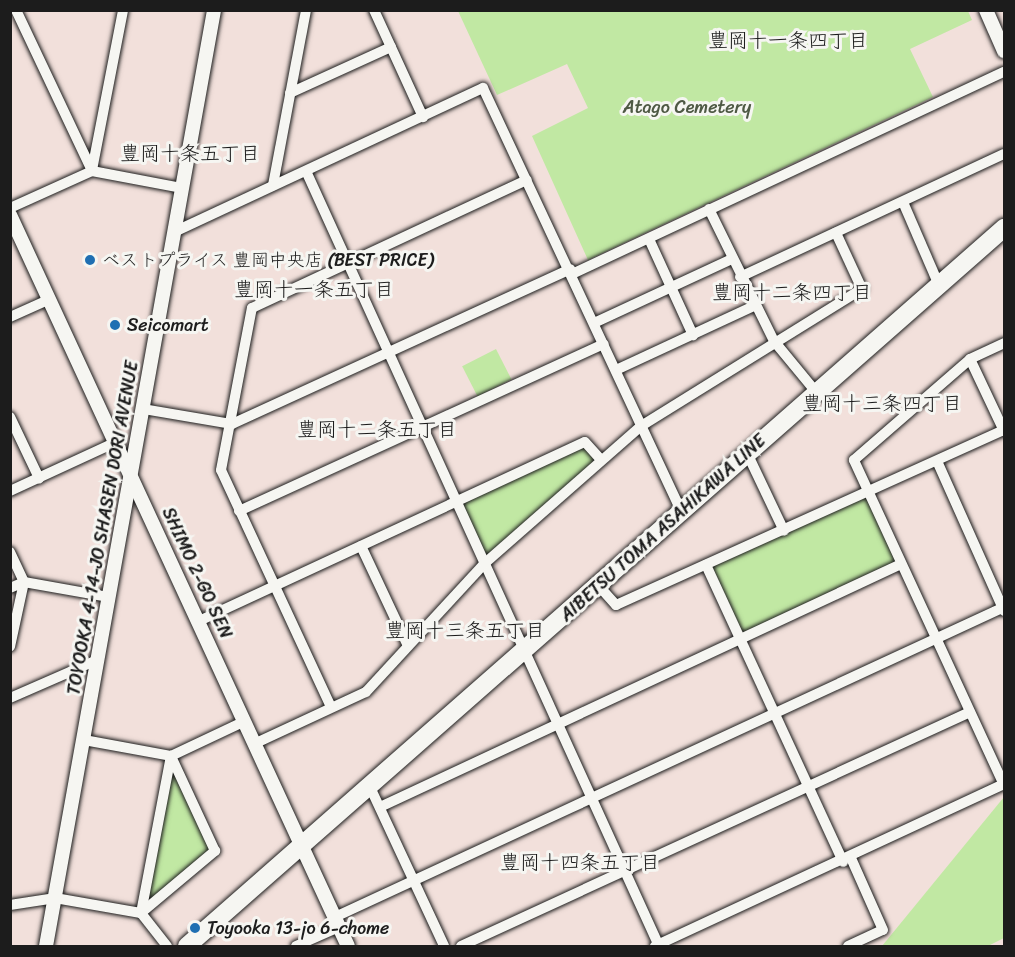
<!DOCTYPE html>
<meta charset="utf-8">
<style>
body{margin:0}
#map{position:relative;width:1015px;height:957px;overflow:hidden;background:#f2e0db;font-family:Sriracha,"Klee One",sans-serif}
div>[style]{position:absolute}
.green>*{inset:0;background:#c1e8a3;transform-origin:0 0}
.roads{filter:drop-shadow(0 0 2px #1c1c1c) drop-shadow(0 0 2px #1c1c1c)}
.minor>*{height:10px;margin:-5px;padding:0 5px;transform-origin:5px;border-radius:5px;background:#f6f6f2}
.tertiary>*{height:14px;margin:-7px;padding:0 7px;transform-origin:7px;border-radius:7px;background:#f6f6f2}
.primary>*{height:18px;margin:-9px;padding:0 9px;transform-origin:9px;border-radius:9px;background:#f6f6f2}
.dots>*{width:16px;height:16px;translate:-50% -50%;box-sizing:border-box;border:3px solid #f6f6f2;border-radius:50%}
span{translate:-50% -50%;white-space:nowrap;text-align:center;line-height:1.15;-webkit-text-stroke:6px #f6f6f2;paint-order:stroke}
.park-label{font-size:18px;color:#4e5944}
.poi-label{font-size:18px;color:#1c1c1c}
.left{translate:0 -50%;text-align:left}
.street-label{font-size:18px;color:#1c1c1c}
.neighbourhood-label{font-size:20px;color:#1c1c1c}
.frame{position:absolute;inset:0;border:12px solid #1c1c1c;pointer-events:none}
</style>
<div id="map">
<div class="green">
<div style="clip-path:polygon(968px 11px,972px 20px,910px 49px,933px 97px,588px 260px,532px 136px,588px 108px,567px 64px,497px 95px,458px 11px)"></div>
<div style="left:496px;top:349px;width:34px;height:38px;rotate:63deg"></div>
<div style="clip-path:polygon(585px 442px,601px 460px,484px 564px,457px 502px)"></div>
<div style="left:868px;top:492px;width:79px;height:178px;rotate:65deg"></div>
<div style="clip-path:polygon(171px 756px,215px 851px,141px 913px)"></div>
<div style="clip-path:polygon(1004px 797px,1004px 938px,988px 946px,882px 946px)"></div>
</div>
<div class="roads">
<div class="minor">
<div style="left:16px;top:10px;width:178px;rotate:64.7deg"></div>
<div style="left:374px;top:10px;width:118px;rotate:65.4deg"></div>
<div style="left:290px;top:93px;width:111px;rotate:-24.5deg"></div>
<div style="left:92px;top:170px;width:163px;rotate:-79deg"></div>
<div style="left:306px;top:171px;width:852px;rotate:65.51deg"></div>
<div style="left:273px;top:185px;width:178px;rotate:-79.3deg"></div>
<div style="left:903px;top:202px;width:90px;rotate:66.6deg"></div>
<div style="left:10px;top:208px;width:90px;rotate:-24.3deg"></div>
<div style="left:92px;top:171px;width:92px;rotate:10.7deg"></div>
<div style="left:709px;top:209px;width:147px;rotate:63.8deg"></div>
<div style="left:774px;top:341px;width:66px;rotate:50.5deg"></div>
<div style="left:174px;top:232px;width:341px;rotate:-25deg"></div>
<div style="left:483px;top:88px;width:467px;rotate:64.9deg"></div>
<div style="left:649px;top:239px;width:106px;rotate:65.4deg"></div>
<div style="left:572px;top:274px;width:477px;rotate:-25.1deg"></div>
<div style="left:740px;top:277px;width:291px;rotate:-25deg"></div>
<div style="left:10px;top:317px;width:44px;rotate:-24.2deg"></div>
<div style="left:594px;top:323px;width:152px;rotate:-24.9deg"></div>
<div style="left:970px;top:359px;width:80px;rotate:64.7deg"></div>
<div style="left:616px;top:370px;width:152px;rotate:-24.9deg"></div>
<div style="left:143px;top:409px;width:90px;rotate:9.6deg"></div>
<div style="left:232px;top:424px;width:372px;rotate:-24.6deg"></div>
<div style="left:10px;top:417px;width:68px;rotate:64.6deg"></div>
<div style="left:747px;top:453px;width:86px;rotate:64.6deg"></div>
<div style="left:937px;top:461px;width:164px;rotate:65.9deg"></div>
<div style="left:10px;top:491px;width:117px;rotate:-24.8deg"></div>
<div style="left:239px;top:511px;width:401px;rotate:-24.6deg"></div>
<div style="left:361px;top:546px;width:110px;rotate:64.8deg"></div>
<div style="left:10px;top:552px;width:33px;rotate:65deg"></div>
<div style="left:24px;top:582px;width:66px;rotate:102.2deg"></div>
<div style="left:706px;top:565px;width:327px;rotate:65.2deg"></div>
<div style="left:598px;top:585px;width:27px;rotate:48deg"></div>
<div style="left:616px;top:605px;width:426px;rotate:-24.3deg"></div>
<div style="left:10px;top:588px;width:15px;rotate:-23deg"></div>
<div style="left:24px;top:582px;width:85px;rotate:10.1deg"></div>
<div style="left:199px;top:621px;width:425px;rotate:-24.9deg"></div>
<div style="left:585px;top:442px;width:24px;rotate:48deg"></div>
<div style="left:10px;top:698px;width:95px;rotate:-23.6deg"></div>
<div style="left:331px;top:707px;width:261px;rotate:-114.9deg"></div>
<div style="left:221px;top:470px;width:165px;rotate:-79.2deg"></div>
<div style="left:252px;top:308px;width:303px;rotate:-25deg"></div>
<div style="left:84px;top:740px;width:88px;rotate:10.4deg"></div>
<div style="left:171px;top:756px;width:82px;rotate:-25.3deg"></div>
<div style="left:256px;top:743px;width:121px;rotate:-24.9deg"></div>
<div style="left:366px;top:692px;width:174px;rotate:-47.3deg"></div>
<div style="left:484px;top:564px;width:209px;rotate:-41.3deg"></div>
<div style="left:641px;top:426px;width:260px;rotate:-31.8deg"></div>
<div style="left:862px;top:289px;width:62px;rotate:-114.9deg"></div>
<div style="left:1004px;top:785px;width:358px;rotate:-114.8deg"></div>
<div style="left:854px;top:460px;width:154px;rotate:-41deg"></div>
<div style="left:970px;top:359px;width:38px;rotate:-25deg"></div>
<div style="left:370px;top:787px;width:175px;rotate:65deg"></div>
<div style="left:380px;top:807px;width:575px;rotate:-25deg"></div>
<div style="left:10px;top:905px;width:46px;rotate:-8.8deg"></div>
<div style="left:55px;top:898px;width:87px;rotate:9.9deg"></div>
<div style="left:141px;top:913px;width:42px;rotate:51.8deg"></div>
<div style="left:141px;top:913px;width:97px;rotate:-40deg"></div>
<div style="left:215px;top:851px;width:105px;rotate:-114.9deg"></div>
<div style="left:141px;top:913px;width:160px;rotate:-79.2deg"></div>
<div style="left:335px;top:917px;width:737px;rotate:-24.86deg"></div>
<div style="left:296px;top:946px;width:47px;rotate:-23.8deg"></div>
<div style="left:461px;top:946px;width:560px;rotate:-24.69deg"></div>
<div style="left:655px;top:946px;width:385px;rotate:-24.9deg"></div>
<div style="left:848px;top:946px;width:38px;rotate:-25deg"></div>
<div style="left:883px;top:930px;width:79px;rotate:-114deg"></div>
</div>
<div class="tertiary">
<div style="left:986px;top:10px;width:45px;rotate:66.3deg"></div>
<div style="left:10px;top:215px;width:805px;rotate:65.19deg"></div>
<div style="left:46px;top:946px;width:951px;rotate:-79.82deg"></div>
</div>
<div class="primary">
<div style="left:187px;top:946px;width:1088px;rotate:-41.31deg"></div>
</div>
</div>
<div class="dots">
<div style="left:90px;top:260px;background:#1f6fb2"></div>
<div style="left:115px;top:325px;background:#1f6fb2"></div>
<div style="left:195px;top:928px;background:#1f6fb2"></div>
</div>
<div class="park-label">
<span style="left:687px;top:107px">Atago Cemetery</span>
</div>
<div class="poi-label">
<span class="left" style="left:102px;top:260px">ベストプライス 豊岡中央店 (BEST PRICE)</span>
<span class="left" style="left:127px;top:325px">Seicomart</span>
<span class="left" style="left:207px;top:928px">Toyooka 13-jo 6-chome</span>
</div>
<div class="street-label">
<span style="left:103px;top:528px;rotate:-80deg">TOYOOKA 4-14-JO SHASEN DORI AVENUE</span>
<span style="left:663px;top:528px;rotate:-42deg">AIBETSU TOMA ASAHIKAWA LINE</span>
<span style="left:197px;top:573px;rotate:65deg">SHIMO 2-GO SEN</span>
</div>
<div class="neighbourhood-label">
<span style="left:788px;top:40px">豊岡十一条四丁目</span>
<span style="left:190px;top:153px">豊岡十条五丁目</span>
<span style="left:314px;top:289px">豊岡十一条五丁目</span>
<span style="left:792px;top:292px">豊岡十二条四丁目</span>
<span style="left:882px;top:403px">豊岡十三条四丁目</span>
<span style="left:377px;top:429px">豊岡十二条五丁目</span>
<span style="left:465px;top:630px">豊岡十三条五丁目</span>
<span style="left:580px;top:862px">豊岡十四条五丁目</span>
</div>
<div class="frame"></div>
</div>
